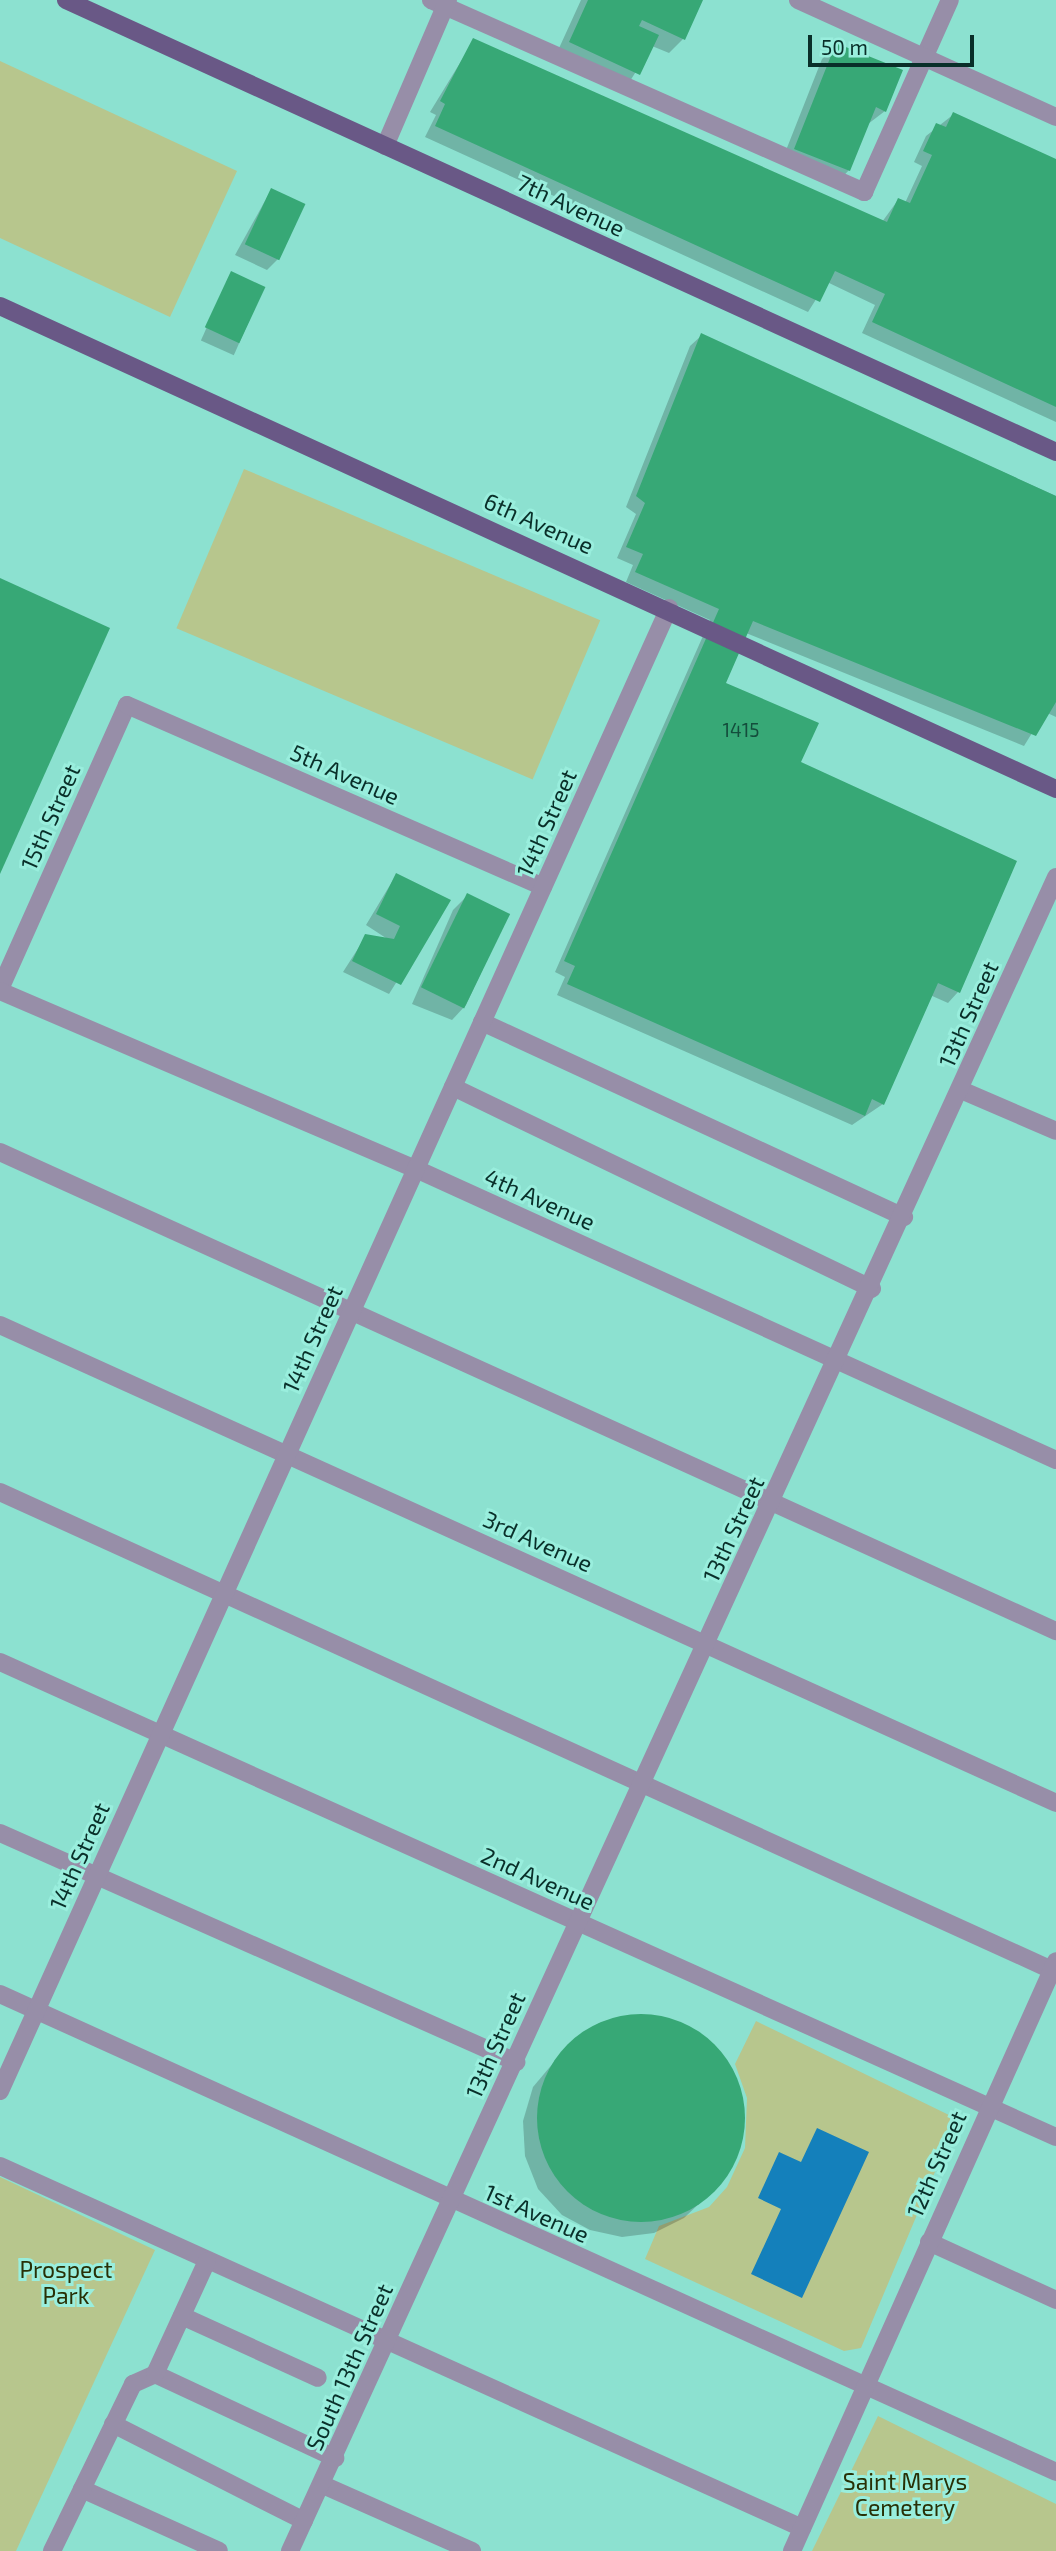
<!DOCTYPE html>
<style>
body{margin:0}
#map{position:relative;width:1056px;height:2551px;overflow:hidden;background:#8ce1d0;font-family:"Exo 2",sans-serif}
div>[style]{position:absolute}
.green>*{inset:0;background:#b7c68d;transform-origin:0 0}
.water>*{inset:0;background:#1480bb}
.shadow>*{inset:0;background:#0003;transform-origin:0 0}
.building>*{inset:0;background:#37a876;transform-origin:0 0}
.round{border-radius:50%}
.minor>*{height:18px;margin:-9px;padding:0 9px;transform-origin:9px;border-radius:9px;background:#978ea8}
.major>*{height:18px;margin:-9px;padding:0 9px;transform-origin:9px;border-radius:9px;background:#695886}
span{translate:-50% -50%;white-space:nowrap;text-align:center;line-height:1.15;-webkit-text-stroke:6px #9ed;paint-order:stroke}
.number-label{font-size:19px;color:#144d3c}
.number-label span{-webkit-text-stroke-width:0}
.street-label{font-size:23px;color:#092f29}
.park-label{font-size:23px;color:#283006}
.scale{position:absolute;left:808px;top:35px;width:166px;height:32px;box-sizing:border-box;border:4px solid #092f29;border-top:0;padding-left:9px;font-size:21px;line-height:24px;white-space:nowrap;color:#092f29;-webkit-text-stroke:5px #9ed;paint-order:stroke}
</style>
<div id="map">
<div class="green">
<div style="clip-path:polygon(0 61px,237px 171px,170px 317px,0 238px)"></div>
<div style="left:244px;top:469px;width:387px;height:173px;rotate:23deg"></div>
<div style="clip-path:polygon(756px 2021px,949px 2115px,953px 2129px,861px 2348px,844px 2351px,645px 2259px,659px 2226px,709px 2207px,727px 2187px,745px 2148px,747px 2098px,735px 2064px)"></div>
<div style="clip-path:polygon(0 2177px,155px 2250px,16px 2551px,0 2551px)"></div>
<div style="clip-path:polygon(878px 2416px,1056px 2504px,1056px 2551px,812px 2551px)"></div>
</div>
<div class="water">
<div style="clip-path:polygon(817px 2128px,869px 2152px,802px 2298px,751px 2274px,781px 2209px,758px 2198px,779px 2152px,801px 2162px)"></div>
</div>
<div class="shadow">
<div style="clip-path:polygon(581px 0,701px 0,683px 39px,669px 53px,652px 46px,625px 89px,555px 57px)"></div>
<div style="clip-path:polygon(474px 40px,882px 222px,898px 200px,905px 203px,922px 166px,914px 162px,926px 136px,954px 114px,1056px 161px,1056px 422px,862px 333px,875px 305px,827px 282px,808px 312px,425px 137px,436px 115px,430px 112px)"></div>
<div style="clip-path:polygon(837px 45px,885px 111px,868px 124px,849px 170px,835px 185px,781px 163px,822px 59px)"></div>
<div style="clip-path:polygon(271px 190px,278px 259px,267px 270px,235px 255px)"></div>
<div style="left:231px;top:273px;width:36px;height:74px;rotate:24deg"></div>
<div style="clip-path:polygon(701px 336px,1056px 496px,1056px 717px,1045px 712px,1024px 746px,746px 633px,723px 684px,799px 762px,958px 992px,948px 1003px,930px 995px,883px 1104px,852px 1125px,557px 995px,565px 977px,555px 972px,710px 620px,626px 582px,633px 565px,617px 558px,636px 514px,626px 507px,690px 346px)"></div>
<div style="clip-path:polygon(396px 875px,448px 900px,389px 994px,343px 972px,366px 936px,389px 940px,366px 925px)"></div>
<div style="clip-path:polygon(467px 896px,508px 915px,466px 1005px,452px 1020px,412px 1004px,453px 910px)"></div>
<div style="clip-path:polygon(633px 2015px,668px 2019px,700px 2034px,725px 2059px,739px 2088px,744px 2120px,738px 2152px,707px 2196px,684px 2218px,654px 2233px,622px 2237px,590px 2230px,562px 2215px,538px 2189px,525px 2156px,523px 2121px,533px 2087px,570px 2043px,599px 2023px)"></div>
</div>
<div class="building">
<div style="clip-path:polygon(588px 0,703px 0,685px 40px,642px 20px,639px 26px,659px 35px,640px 75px,569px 42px)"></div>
<div style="clip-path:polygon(473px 38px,887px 222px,898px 198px,910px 203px,932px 155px,923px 151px,936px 123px,946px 127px,953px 112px,1056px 159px,1056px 407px,872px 322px,885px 294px,835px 271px,820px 302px,435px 126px,445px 104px,440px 101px)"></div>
<div style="clip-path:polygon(836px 43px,903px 70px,886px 112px,876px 107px,850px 171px,794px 149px)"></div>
<div style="left:271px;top:188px;width:38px;height:62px;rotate:25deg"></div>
<div style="left:231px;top:271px;width:38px;height:62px;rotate:25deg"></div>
<div style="clip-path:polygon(701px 333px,1056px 496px,1056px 702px,1036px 736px,753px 621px,726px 683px,819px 723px,801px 762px,1017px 861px,960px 993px,938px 983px,884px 1105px,872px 1099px,865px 1116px,567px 984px,575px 966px,564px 961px,719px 609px,635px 572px,643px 554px,626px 547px,645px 503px,636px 496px)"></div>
<div style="clip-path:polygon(0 578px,110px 628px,0 874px)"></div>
<div style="clip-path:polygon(396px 873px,451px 900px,401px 985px,352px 961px,365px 934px,394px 939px,400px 926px,376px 914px)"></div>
<div style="left:467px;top:893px;width:48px;height:105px;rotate:26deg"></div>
<div class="round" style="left:537px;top:2014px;width:208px;height:208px"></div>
</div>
<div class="minor">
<div style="left:431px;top:0;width:474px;rotate:23.9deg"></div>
<div style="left:864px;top:192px;width:210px;rotate:-65.9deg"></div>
<div style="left:798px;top:0;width:283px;rotate:24.4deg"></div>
<div style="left:385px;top:146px;width:159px;rotate:-66.7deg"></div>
<div style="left:0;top:989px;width:311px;rotate:-65.9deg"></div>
<div style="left:127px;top:705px;width:454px;rotate:23.6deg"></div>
<div style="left:0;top:991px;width:452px;rotate:23.2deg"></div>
<div style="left:416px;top:1169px;width:703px;rotate:24.45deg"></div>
<div style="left:482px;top:1022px;width:465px;rotate:24.8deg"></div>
<div style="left:453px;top:1087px;width:465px;rotate:25.7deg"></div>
<div style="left:961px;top:1090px;width:103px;rotate:23.3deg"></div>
<div style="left:0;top:1152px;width:1160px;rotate:24.4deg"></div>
<div style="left:0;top:1325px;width:1159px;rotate:24.35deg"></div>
<div style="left:0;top:1492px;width:1160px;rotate:24.44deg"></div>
<div style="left:0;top:1662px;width:1158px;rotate:24.22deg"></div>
<div style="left:0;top:1833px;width:565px;rotate:23.93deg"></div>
<div style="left:0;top:1994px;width:1159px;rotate:24.35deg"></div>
<div style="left:0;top:2091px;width:1627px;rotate:-65.72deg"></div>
<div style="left:0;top:2166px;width:880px;rotate:24.29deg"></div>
<div style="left:929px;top:2242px;width:140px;rotate:24.5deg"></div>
<div style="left:182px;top:2316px;width:149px;rotate:24.5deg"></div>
<div style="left:155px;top:2374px;width:199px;rotate:25deg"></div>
<div style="left:113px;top:2424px;width:214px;rotate:26.9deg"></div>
<div style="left:323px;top:2485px;width:163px;rotate:23.9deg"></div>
<div style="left:82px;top:2489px;width:150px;rotate:24.3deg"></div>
<div style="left:52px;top:2551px;width:186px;rotate:-64.1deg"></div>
<div style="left:133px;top:2384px;width:24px;rotate:-24deg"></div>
<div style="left:155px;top:2374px;width:124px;rotate:-65.3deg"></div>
<div style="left:290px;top:2551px;width:1841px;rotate:-65.41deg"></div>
<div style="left:792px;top:2551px;width:646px;rotate:-65.89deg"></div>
</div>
<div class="major">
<div style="left:66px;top:0;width:1088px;rotate:24.54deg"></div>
<div style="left:0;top:306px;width:1161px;rotate:24.58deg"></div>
</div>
<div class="number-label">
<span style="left:741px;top:730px">1415</span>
</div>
<div class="street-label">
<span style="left:571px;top:205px;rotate:25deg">7th Avenue</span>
<span style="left:539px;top:523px;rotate:24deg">6th Avenue</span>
<span style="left:345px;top:774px;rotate:24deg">5th Avenue</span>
<span style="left:50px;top:817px;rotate:-66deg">15th Street</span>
<span style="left:546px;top:823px;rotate:-66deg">14th Street</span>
<span style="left:968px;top:1014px;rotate:-66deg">13th Street</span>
<span style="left:540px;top:1199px;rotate:24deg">4th Avenue</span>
<span style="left:312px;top:1339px;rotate:-66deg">14th Street</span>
<span style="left:733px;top:1529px;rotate:-65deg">13th Street</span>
<span style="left:538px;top:1541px;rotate:24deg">3rd Avenue</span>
<span style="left:79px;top:1856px;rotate:-66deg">14th Street</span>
<span style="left:538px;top:1878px;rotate:24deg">2nd Avenue</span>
<span style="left:495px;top:2045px;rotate:-66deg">13th Street</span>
<span style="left:936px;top:2164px;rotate:-66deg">12th Street</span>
<span style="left:537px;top:2213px;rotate:24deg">1st Avenue</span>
<span style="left:349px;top:2367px;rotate:-66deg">South 13th Street</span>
</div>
<div class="park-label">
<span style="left:66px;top:2282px">Prospect<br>Park</span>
<span style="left:905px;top:2494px">Saint Marys<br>Cemetery</span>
</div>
<div class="scale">50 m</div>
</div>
